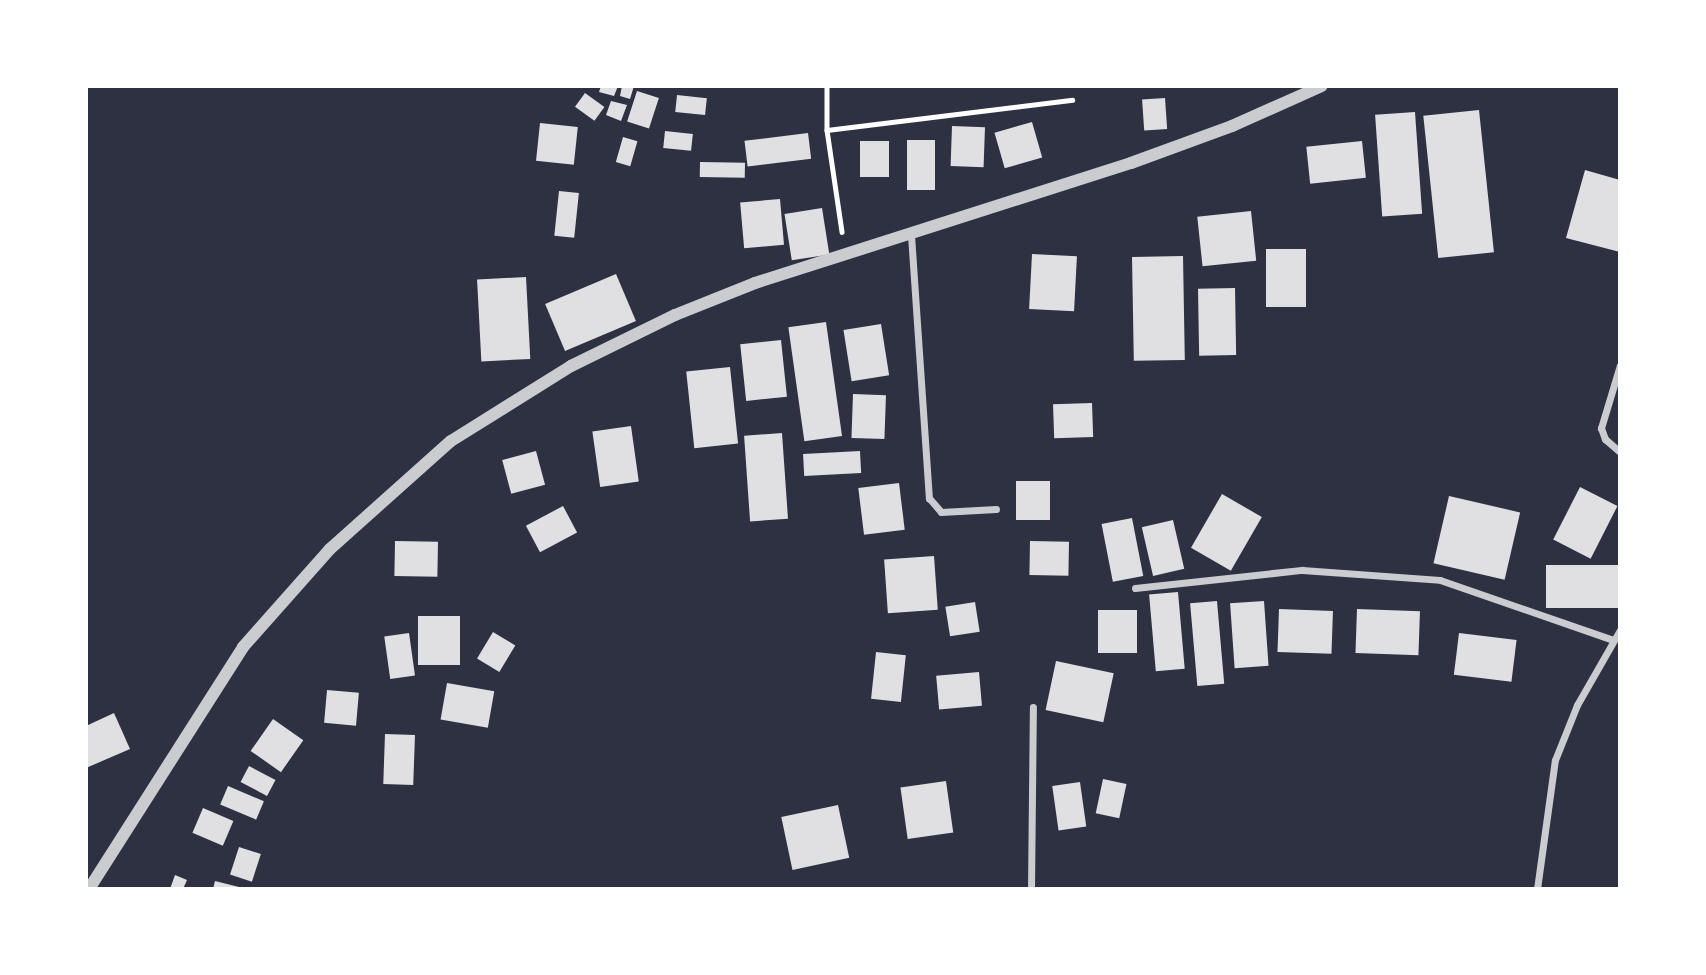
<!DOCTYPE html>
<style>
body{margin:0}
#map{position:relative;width:1706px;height:975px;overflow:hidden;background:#2d3142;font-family:"Exo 2",sans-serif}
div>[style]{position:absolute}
.building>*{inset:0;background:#e0e0e3;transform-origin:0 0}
.path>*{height:4.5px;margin:-2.25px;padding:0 2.25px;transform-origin:2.25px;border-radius:2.25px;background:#fff}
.minor>*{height:7px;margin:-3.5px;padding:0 3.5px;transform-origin:3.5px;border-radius:3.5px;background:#caccd0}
.tertiary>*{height:12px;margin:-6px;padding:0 6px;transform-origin:6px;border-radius:6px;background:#caccd0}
span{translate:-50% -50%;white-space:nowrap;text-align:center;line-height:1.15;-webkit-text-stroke:5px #fff;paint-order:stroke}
.frame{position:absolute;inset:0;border:88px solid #fff;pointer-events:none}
</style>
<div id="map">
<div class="building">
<div style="clip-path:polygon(601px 86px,618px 86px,614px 96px,599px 92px)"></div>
<div style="clip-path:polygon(622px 86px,634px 86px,630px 99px,620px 96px)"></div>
<div style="left:637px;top:91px;width:23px;height:32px;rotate:18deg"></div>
<div style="left:585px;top:93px;width:24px;height:17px;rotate:36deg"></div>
<div style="left:677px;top:95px;width:30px;height:17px;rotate:6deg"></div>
<div style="left:1165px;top:98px;width:31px;height:23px;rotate:86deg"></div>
<div style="clip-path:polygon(611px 101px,627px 105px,621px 121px,606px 115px)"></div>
<div style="left:1479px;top:110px;width:143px;height:56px;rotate:84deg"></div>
<div style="left:1415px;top:112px;width:102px;height:40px;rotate:86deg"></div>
<div style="left:1032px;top:122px;width:37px;height:39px;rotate:74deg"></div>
<div style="left:540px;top:123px;width:38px;height:38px;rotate:6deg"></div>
<div style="left:952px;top:126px;width:33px;height:40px;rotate:2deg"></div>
<div style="left:665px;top:131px;width:28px;height:17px;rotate:6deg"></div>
<div style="left:808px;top:133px;width:26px;height:64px;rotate:83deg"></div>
<div style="left:623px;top:137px;width:15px;height:26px;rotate:16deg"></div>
<div style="left:907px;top:140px;width:28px;height:50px"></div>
<div style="left:860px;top:141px;width:29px;height:36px"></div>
<div style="left:1362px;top:141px;width:37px;height:56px;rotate:84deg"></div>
<div style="left:700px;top:162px;width:45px;height:15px;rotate:1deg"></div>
<div style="clip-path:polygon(1585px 170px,1620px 180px,1620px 252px,1566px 238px)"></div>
<div style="left:559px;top:191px;width:20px;height:45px;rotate:6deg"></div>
<div style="left:780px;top:199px;width:46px;height:40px;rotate:85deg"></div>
<div style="left:822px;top:208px;width:47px;height:38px;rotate:81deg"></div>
<div style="left:1251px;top:211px;width:50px;height:54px;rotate:84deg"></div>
<div style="left:1266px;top:249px;width:40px;height:58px"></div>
<div style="left:1032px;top:254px;width:45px;height:55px;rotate:3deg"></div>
<div style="left:1183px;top:256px;width:104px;height:51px;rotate:89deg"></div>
<div style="left:616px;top:274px;width:51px;height:77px;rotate:67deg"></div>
<div style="left:526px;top:277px;width:82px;height:49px;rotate:87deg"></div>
<div style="left:1235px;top:288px;width:67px;height:37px;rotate:89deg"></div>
<div style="left:826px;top:322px;width:115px;height:38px;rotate:82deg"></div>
<div style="left:881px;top:324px;width:52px;height:38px;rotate:81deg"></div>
<div style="left:781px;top:340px;width:57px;height:41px;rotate:84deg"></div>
<div style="left:730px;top:367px;width:77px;height:44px;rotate:84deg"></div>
<div style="left:853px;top:394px;width:33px;height:44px;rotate:2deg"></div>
<div style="left:1092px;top:403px;width:34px;height:39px;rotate:88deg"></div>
<div style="left:631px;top:426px;width:56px;height:39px;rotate:82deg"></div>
<div style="left:782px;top:433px;width:86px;height:38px;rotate:86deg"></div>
<div style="left:536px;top:451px;width:35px;height:35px;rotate:75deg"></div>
<div style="left:860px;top:451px;width:22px;height:57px;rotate:87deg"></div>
<div style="left:1016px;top:481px;width:34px;height:39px"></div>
<div style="left:899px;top:483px;width:47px;height:41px;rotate:83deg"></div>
<div style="left:1580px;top:487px;width:42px;height:59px;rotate:27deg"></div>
<div style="left:1222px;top:494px;width:46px;height:62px;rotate:30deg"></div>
<div style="left:1449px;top:496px;width:73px;height:69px;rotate:13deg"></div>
<div style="left:563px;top:506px;width:30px;height:42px;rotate:62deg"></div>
<div style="left:1132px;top:518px;width:59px;height:31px;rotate:79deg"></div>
<div style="left:1173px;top:520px;width:50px;height:32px;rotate:77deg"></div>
<div style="left:395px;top:541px;width:43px;height:35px;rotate:1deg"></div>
<div style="left:1030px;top:541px;width:39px;height:34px;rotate:1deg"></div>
<div style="left:934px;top:556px;width:54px;height:50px;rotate:86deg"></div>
<div style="left:1620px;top:565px;width:43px;height:74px;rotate:90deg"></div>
<div style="left:1178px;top:592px;width:77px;height:29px;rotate:85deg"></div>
<div style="left:1217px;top:601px;width:83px;height:27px;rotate:85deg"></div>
<div style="left:1264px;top:601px;width:65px;height:34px;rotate:86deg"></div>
<div style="left:975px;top:602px;width:30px;height:30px;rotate:81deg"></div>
<div style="left:1279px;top:609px;width:54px;height:43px;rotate:2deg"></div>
<div style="left:1357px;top:609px;width:63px;height:44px;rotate:2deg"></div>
<div style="left:1098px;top:610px;width:39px;height:43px"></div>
<div style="left:418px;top:616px;width:42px;height:49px"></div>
<div style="left:493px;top:632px;width:26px;height:31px;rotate:31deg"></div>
<div style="left:409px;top:633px;width:43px;height:25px;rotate:82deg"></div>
<div style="left:1459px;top:633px;width:58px;height:42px;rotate:7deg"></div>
<div style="left:876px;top:652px;width:30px;height:47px;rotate:6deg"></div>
<div style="left:1056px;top:661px;width:59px;height:50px;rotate:12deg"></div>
<div style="left:979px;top:672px;width:34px;height:43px;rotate:85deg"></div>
<div style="left:447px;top:683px;width:48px;height:37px;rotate:10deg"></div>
<div style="left:327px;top:690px;width:32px;height:33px;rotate:5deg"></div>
<div style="clip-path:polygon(114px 713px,130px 749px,86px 768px,86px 726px)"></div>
<div style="left:273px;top:719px;width:37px;height:39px;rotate:35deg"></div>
<div style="left:385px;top:734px;width:30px;height:50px;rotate:2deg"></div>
<div style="left:249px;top:766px;width:30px;height:18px;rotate:28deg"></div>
<div style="left:1103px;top:779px;width:24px;height:35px;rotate:12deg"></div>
<div style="left:946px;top:781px;width:52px;height:46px;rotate:82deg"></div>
<div style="left:1080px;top:782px;width:45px;height:28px;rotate:82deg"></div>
<div style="left:228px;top:786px;width:39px;height:20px;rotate:23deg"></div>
<div style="left:838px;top:805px;width:54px;height:58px;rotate:78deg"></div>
<div style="left:203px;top:808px;width:33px;height:27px;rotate:23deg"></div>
<div style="left:239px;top:847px;width:23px;height:29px;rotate:18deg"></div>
<div style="clip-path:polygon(175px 875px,187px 880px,183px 889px,170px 889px)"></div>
<div style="clip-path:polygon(215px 881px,243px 888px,243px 889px,213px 889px)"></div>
</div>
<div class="path">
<div style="left:827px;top:86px;width:44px;rotate:90deg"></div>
<div style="left:827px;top:130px;width:103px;rotate:81.6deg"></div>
<div style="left:827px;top:130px;width:247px;rotate:-7deg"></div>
</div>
<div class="minor">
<div style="left:911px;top:235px;width:264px;rotate:86.1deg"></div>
<div style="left:929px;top:498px;width:18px;rotate:49deg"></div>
<div style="left:941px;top:512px;width:55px;rotate:-3.1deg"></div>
<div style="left:1620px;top:365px;width:66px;rotate:106.8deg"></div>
<div style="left:1601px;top:428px;width:12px;rotate:70deg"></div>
<div style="left:1605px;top:439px;width:20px;rotate:41deg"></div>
<div style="left:1135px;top:588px;width:168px;rotate:-6.2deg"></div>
<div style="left:1302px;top:570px;width:138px;rotate:4.1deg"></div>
<div style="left:1440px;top:580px;width:183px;rotate:19.1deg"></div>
<div style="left:1031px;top:889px;width:182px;rotate:-89.4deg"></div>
<div style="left:1537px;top:889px;width:130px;rotate:-82.1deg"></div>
<div style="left:1555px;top:760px;width:59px;rotate:-68.2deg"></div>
<div style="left:1577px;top:705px;width:86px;rotate:-60.2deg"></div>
</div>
<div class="tertiary">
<div style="left:89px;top:889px;width:287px;rotate:-57.5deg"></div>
<div style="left:243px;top:647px;width:131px;rotate:-48.4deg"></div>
<div style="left:330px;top:549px;width:162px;rotate:-41.8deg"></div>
<div style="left:451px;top:441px;width:142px;rotate:-32deg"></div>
<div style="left:571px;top:366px;width:116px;rotate:-26.1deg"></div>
<div style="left:675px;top:315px;width:86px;rotate:-21.8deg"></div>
<div style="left:755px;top:283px;width:395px;rotate:-17.7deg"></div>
<div style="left:1131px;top:163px;width:108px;rotate:-20.1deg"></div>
<div style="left:1232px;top:126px;width:98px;rotate:-24deg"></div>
</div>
<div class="frame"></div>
</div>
